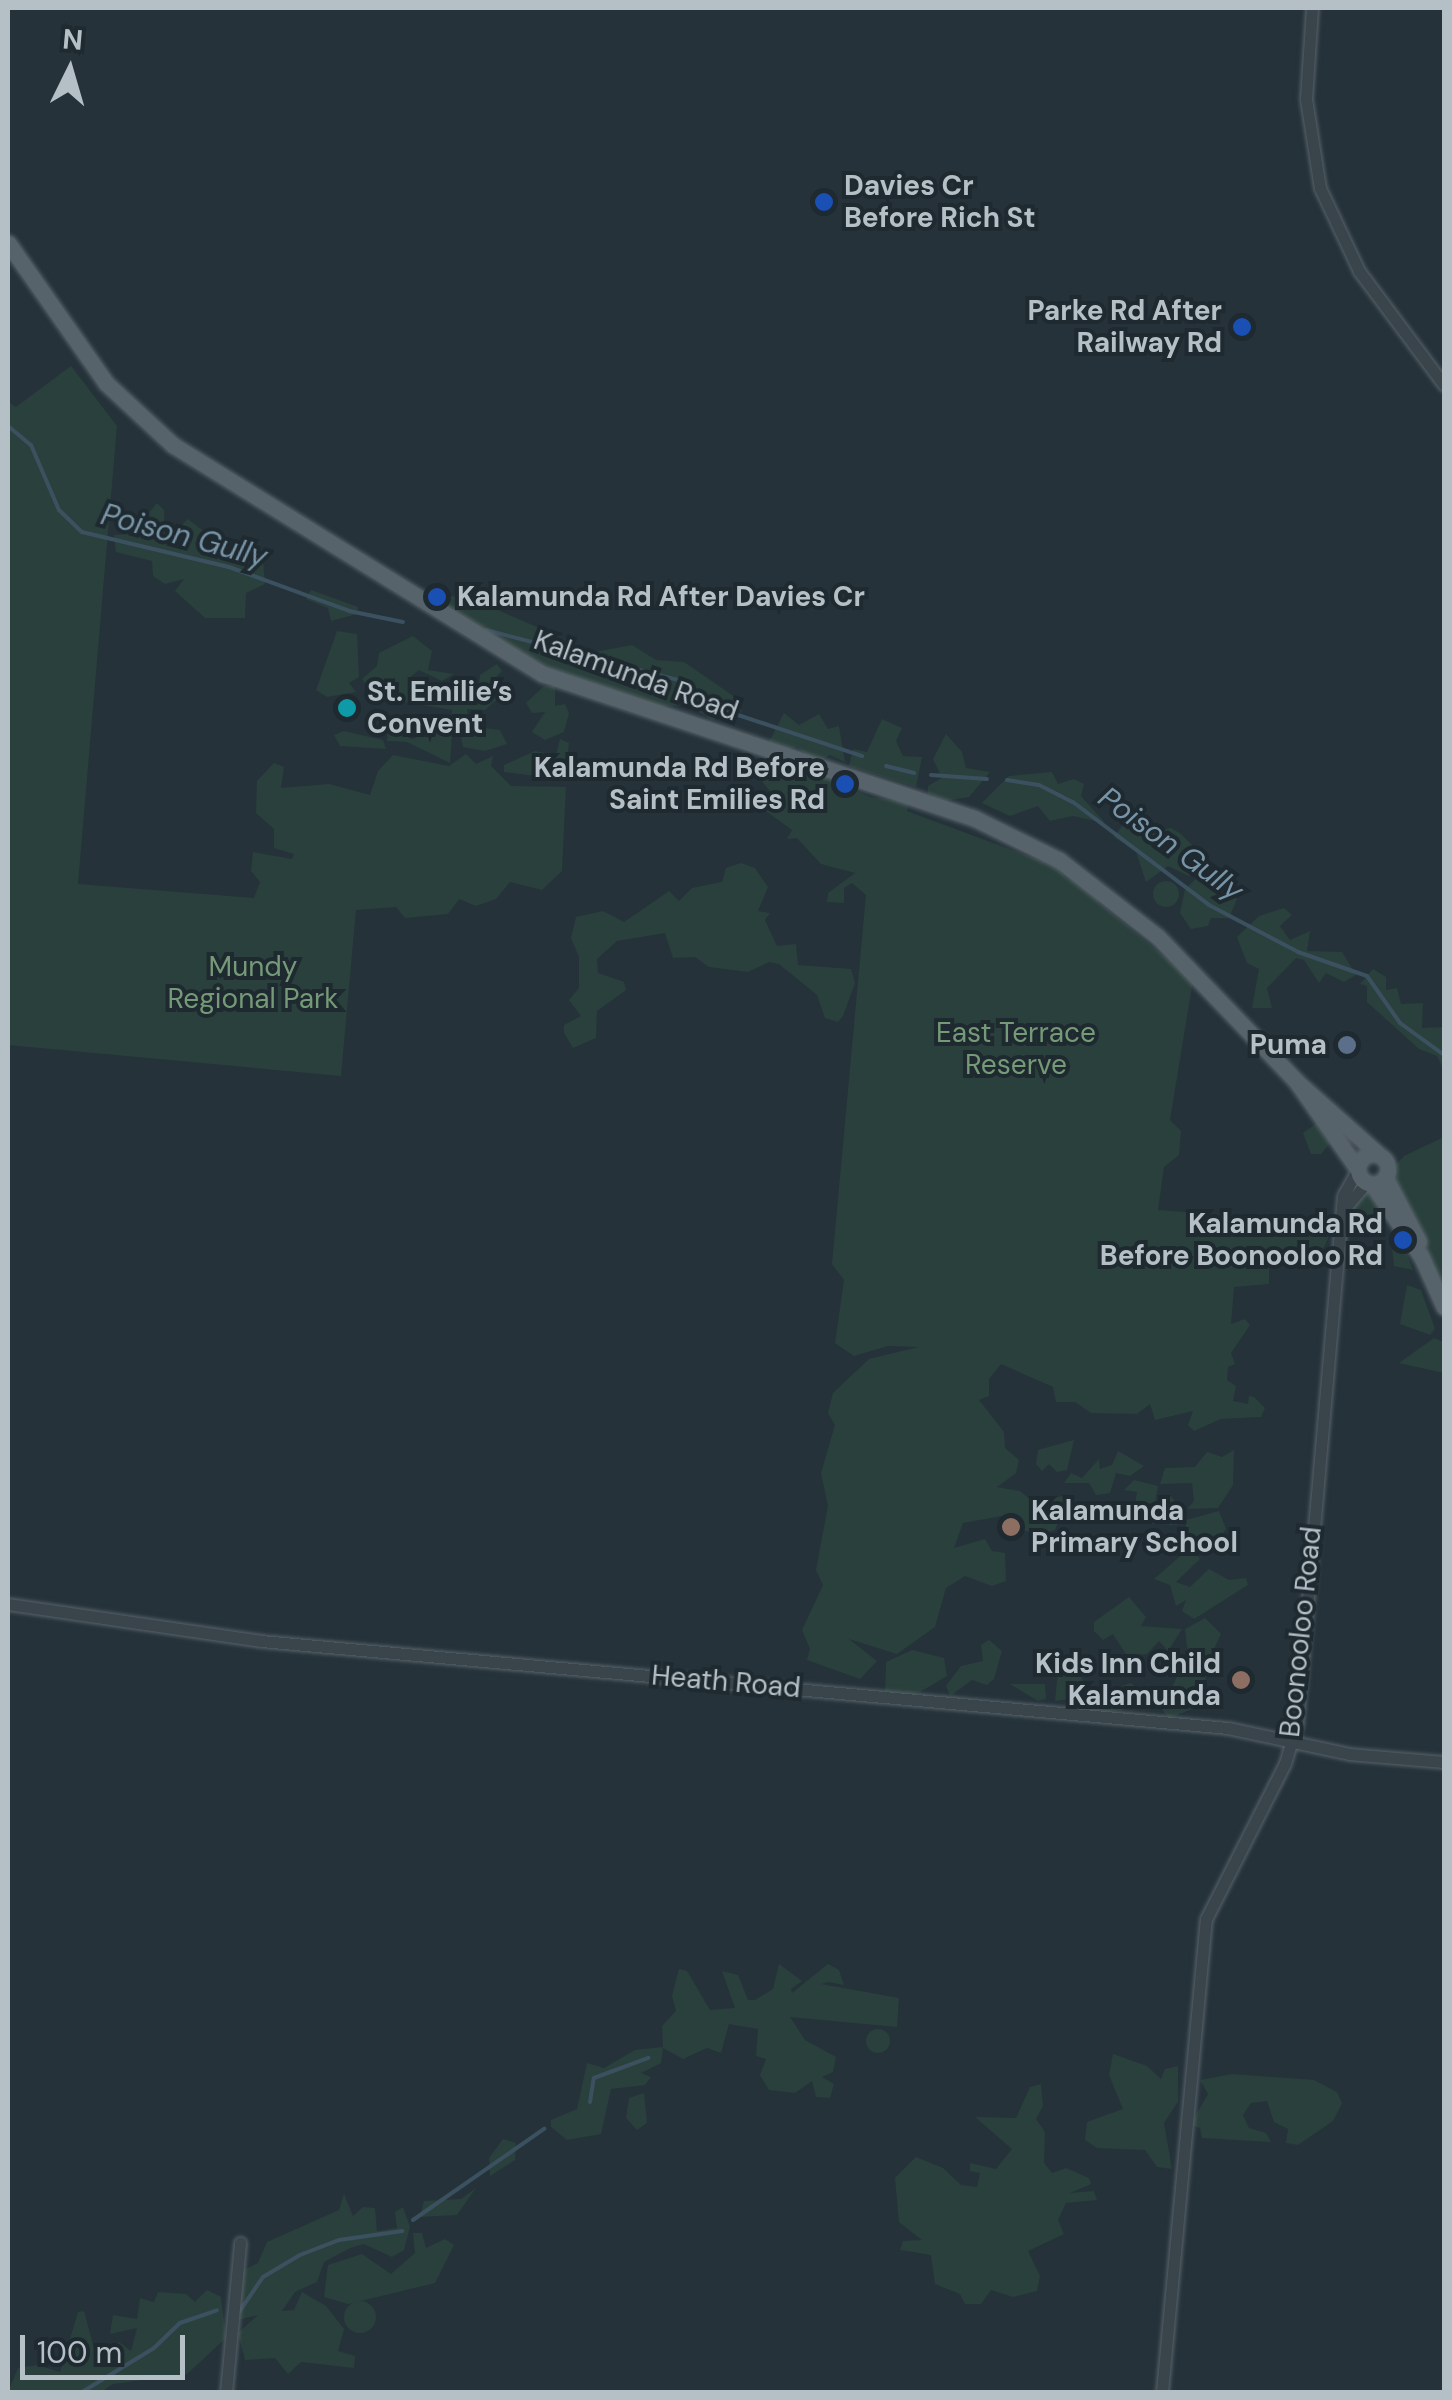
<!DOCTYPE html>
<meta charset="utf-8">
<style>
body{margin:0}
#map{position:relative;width:1452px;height:2400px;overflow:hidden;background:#25323a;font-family:"DM Sans",sans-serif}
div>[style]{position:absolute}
.green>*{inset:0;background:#2a403c}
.round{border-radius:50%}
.stream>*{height:4px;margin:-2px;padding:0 2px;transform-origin:2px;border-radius:2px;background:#3b5160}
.roads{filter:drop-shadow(0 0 2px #576269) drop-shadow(0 0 2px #576269)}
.tertiary>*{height:11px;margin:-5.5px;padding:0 5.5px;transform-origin:5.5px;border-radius:5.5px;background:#39444b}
.primary>*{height:15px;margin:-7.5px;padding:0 7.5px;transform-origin:7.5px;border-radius:7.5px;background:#57636b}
.primary>.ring{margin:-7.5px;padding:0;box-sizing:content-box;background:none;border:15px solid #57636b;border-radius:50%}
.dots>*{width:28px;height:28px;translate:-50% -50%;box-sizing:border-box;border:5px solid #1e2930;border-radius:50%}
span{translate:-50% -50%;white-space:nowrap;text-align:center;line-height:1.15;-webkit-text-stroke:8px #1e2930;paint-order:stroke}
.poi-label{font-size:28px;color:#b5bfc6;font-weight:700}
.left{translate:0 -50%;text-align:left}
.right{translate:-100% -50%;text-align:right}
.street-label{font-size:28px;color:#b5bfc6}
.park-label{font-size:28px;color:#759a77}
.water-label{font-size:30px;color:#7895a7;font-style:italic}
.frame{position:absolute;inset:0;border:10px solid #b5bfc6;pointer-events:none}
.north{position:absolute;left:20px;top:20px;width:100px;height:100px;-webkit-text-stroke:8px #1e2930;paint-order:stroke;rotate:5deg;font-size:28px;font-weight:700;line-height:40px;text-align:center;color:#b5bfc6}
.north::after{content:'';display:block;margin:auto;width:35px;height:45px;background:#b5bfc6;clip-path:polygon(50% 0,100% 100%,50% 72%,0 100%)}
.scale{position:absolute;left:20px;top:2335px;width:165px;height:45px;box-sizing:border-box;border:5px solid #b5bfc6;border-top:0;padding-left:12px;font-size:30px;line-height:35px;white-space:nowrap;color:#b5bfc6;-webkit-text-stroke:8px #1e2930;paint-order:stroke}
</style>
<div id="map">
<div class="green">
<div style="clip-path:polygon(71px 366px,117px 426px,78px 884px,254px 898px,260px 882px,251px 871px,253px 852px,292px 859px,294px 854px,274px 848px,274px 829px,256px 813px,257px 781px,274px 763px,284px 767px,281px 788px,329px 784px,370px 795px,378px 771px,393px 755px,449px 766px,466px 754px,476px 764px,493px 756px,491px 766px,511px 786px,566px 787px,562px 871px,542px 890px,510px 882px,496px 899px,476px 906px,459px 899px,448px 914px,405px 918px,396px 907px,356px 910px,341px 1076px,8px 1045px,8px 402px,16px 407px)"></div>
<div style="clip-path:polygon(157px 503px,164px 510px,165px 542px,188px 519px,225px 548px,238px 540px,246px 546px,241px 557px,263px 560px,265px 584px,246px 593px,245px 618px,205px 618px,175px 591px,184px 579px,165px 584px,153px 576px,152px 561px,116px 552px,114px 535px,131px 534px)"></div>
<div style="clip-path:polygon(311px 590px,358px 607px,357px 614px,331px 621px,328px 608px,306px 599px)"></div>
<div style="clip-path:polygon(451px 596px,477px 601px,595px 652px,632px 645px,656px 660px,684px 662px,732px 695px,742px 711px,712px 720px,688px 705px,651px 707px,571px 678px,510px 654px,437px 607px)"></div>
<div style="clip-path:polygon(337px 631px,357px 634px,359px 677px,349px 683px,356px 692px,327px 697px,316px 690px)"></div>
<div style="clip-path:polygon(413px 636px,432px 651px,428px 670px,454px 674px,442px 681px,419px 670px,409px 678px,414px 689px,441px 693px,449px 684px,464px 700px,478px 698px,480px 675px,497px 664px,502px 671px,495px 678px,506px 685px,504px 693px,485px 710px,467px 709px,469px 723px,451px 719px,452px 710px,375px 697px,362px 679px,377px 666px,379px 653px)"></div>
<div style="clip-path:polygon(544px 686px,555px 686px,555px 706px,565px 704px,569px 713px,564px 732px,545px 740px,532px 732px,545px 712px,532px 713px,526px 703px)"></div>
<div style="clip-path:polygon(784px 713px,799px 725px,819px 714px,828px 729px,839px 726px,845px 762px,830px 755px,817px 763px,797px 747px,783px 752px,768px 744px)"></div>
<div style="clip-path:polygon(882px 719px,902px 728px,896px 741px,903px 756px,922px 757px,916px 787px,849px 766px,853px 749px,867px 752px)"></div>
<div style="clip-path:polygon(477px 727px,500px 730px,507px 744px,485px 751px,463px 747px,461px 738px)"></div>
<div style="clip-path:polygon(388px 728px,412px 739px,432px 732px,452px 735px,450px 763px,407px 742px,387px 741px)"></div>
<div style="clip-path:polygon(344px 731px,383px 740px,386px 749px,340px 746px,334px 735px)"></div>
<div style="clip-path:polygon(946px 734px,962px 752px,966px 768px,990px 772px,969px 797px,945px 801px,928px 794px,928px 786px,942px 778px,933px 759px)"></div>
<div style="clip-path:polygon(560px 739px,569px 743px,567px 757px,543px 777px,504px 772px,504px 765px,535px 751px,556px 755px)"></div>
<div style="clip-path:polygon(746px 761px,804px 768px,870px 797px,909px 802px,907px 811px,1055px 866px,1069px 881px,1075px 875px,1098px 894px,1098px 902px,1193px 980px,1170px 1120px,1181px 1131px,1179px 1155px,1164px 1167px,1158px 1210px,1240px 1216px,1295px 1236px,1290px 1227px,1295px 1222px,1320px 1217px,1331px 1232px,1321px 1254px,1303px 1251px,1298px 1240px,1296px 1249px,1277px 1250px,1269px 1258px,1269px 1284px,1234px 1287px,1231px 1324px,1245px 1319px,1250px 1325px,1231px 1353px,1235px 1364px,1228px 1367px,1227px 1380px,1236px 1386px,1233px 1401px,1248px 1404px,1249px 1396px,1254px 1397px,1265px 1408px,1261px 1417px,1221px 1419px,1194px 1431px,1188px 1425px,1193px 1411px,1155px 1420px,1150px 1404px,1137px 1414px,1091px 1413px,1075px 1402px,1056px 1402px,1053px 1387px,1001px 1364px,989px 1379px,989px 1396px,979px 1400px,1004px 1432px,1005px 1448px,1019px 1460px,1016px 1473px,997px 1487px,1020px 1491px,1033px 1502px,1063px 1496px,1077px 1517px,1059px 1520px,1055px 1530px,1039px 1535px,1005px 1525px,1007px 1515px,963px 1523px,954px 1548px,985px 1539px,992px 1551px,1005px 1553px,1006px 1581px,992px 1586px,965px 1576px,946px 1588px,935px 1627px,897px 1654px,849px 1639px,877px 1661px,860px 1679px,807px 1660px,810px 1649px,802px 1630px,823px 1585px,816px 1570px,828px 1506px,821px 1473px,835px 1425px,828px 1413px,833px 1393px,869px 1359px,919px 1347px,888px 1346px,854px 1356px,835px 1343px,844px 1280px,832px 1264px,866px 895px,852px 883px,844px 888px,844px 903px,827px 902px,828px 893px,855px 873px,821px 864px,797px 838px,787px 839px,792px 830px,766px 811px,772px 794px)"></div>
<div style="clip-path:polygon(1052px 772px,1058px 784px,1074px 779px,1084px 784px,1081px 796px,1105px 823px,1073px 816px,1050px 821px,1038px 806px,1010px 816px,982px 803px,1009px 776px)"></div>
<div style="clip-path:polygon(1124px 823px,1136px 835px,1171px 828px,1181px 834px,1198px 851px,1198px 871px,1189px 876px,1168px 866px,1146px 882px,1136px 852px,1114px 837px)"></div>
<div style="clip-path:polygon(741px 863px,755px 868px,768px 887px,758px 911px,770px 913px,765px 920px,777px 946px,796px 944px,798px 965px,851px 969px,855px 983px,843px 1016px,838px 1022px,825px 1018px,817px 995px,779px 964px,769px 962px,748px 972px,709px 967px,695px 957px,673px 958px,665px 933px,617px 941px,597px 959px,598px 973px,624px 982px,626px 990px,597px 1011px,596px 1038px,573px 1048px,564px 1033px,564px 1025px,581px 1016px,569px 1000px,579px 988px,579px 957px,571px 938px,576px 917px,603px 911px,624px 922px,669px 891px,679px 901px,692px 888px,722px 882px,726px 868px)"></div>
<div style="clip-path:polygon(1201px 874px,1232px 886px,1237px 899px,1229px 918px,1211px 918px,1208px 926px,1191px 929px,1180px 913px,1185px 889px)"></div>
<div class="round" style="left:1153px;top:881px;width:26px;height:26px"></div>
<div style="clip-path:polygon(1284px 908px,1292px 915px,1280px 926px,1290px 940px,1310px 931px,1307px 951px,1342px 952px,1356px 975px,1344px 982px,1326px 973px,1319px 983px,1304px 960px,1296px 958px,1267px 988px,1272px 1008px,1252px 1008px,1259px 969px,1247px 963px,1237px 937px,1259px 916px)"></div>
<div style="clip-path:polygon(1373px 969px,1386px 977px,1386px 990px,1397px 988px,1401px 1004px,1423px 1003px,1422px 1028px,1444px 1027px,1444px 1070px,1437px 1056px,1419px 1049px,1367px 1002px,1367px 986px,1360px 984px)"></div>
<div style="clip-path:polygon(1323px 1119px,1340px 1128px,1339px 1133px,1321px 1154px,1311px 1154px,1303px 1133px)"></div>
<div style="clip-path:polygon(1444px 1137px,1444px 1307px,1387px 1174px,1404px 1156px)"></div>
<div style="clip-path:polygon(1368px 1184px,1387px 1218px,1357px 1229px,1347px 1222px,1353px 1187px)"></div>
<div style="clip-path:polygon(1391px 1237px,1400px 1237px,1413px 1270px,1394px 1266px)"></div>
<div style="clip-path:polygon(1407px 1285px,1421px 1290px,1435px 1329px,1430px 1335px,1400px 1324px)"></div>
<div style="clip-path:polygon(1434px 1338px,1444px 1342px,1444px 1373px,1399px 1363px)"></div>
<div style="clip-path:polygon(1074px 1440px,1067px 1470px,1057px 1472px,1049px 1464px,1042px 1471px,1036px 1464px,1038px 1450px)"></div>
<div style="clip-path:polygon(1234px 1450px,1233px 1485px,1218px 1508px,1187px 1509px,1194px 1501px,1192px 1483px,1160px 1484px,1165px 1468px,1195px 1467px,1207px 1452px,1222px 1457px)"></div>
<div style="clip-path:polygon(1118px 1451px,1144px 1466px,1130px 1476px,1116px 1473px,1110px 1493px,1096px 1495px,1089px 1483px,1064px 1483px,1071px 1473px,1082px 1478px,1099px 1459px,1100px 1469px,1112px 1465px)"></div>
<div style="clip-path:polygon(1134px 1480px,1158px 1486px,1155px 1503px,1135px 1505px,1137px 1492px,1124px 1490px)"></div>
<div style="clip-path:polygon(1171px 1496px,1182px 1512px,1177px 1525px,1141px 1523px,1141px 1516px,1164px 1507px)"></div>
<div style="clip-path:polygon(1219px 1511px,1226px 1529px,1220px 1538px,1196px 1552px,1200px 1559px,1176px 1582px,1190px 1587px,1209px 1569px,1229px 1580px,1246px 1578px,1248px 1585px,1194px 1619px,1182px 1611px,1186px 1600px,1176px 1606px,1170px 1585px,1154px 1579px,1186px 1551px,1186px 1520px)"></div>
<div style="clip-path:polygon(1129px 1597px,1146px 1617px,1141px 1626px,1182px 1629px,1168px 1651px,1159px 1641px,1147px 1654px,1127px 1656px,1113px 1634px,1103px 1640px,1094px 1631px,1094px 1622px)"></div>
<div style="clip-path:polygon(1205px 1618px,1221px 1634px,1206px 1666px,1205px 1704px,1169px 1718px,1161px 1708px,1188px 1656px,1185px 1629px)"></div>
<div style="clip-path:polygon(989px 1640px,1002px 1651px,994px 1679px,987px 1685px,972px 1680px,950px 1696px,946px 1686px,961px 1666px,983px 1661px,981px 1645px)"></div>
<div style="clip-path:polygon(912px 1650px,944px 1658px,947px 1676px,913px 1696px,885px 1692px,886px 1662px)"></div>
<div style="clip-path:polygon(1068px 1665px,1078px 1668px,1084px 1684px,1074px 1699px,1055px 1701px,1058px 1671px)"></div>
<div style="clip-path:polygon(1131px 1683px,1140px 1690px,1132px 1708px,1099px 1714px,1082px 1707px,1089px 1697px)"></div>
<div style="clip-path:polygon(1010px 1684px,1045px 1684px,1046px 1699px,1038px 1701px)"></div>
<div style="clip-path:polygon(779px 1964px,802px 1981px,791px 1989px,792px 1993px,828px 1964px,839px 1970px,844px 1985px,829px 1982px,821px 1984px,899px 1998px,897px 2027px,790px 2017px,805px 2040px,836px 2057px,833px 2072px,822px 2077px,834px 2084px,830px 2098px,816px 2097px,812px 2081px,795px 2093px,769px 2090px,760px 2075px,766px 2059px,756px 2056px,758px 2029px,729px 2024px,721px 2053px,707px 2048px,683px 2059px,663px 2048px,661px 2063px,641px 2073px,651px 2077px,645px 2085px,611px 2089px,601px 2134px,567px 2140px,551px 2127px,551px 2120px,577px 2109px,587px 2063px,604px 2068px,635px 2050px,663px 2047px,662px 2026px,676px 2011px,672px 1996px,679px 1969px,687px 1971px,710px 2010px,735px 2008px,722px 1971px,738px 1975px,748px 2000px,755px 2000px,773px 1989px)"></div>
<div class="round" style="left:866px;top:2029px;width:24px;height:24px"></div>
<div style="clip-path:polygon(1113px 2054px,1147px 2066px,1161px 2079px,1165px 2069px,1178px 2066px,1178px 2102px,1164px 2123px,1172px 2169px,1157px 2167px,1145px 2150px,1097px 2148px,1085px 2140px,1087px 2122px,1123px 2109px,1109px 2075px)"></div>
<div style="clip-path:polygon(1232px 2074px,1314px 2080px,1337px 2092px,1342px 2103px,1333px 2121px,1298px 2145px,1286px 2143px,1288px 2129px,1274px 2122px,1267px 2101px,1251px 2103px,1243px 2115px,1249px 2128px,1266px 2133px,1271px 2142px,1202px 2138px,1200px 2128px,1190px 2125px,1208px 2094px,1200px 2080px)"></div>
<div style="clip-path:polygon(1041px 2084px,1043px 2106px,1036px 2119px,1045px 2132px,1044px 2163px,1052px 2173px,1066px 2168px,1089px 2178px,1091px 2184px,1070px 2193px,1094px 2191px,1097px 2200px,1066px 2203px,1058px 2220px,1064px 2234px,1028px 2251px,1040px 2276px,1037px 2291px,1013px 2297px,991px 2290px,981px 2304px,965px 2304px,960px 2294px,935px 2284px,931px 2255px,900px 2250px,903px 2241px,922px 2240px,899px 2222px,895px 2178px,916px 2157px,943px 2168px,961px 2185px,977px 2187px,980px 2173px,970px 2171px,970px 2163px,996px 2169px,1012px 2149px,975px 2117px,1016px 2118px,1030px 2087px)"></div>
<div style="clip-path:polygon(644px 2093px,647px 2123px,637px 2130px,626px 2118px,629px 2098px)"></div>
<div style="clip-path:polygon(503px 2139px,516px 2143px,515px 2160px,490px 2176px,489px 2158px)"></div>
<div style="clip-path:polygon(476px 2188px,457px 2215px,420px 2217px,424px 2201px,461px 2199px)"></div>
<div style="clip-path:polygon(344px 2194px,353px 2216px,363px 2207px,375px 2208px,377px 2231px,397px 2228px,395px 2212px,403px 2207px,410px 2227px,404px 2250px,392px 2257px,364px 2244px,350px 2248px,324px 2262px,317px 2282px,295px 2292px,282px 2311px,294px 2310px,302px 2292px,326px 2306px,344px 2329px,338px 2351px,355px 2356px,354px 2368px,301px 2362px,288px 2374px,275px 2358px,245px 2360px,238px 2333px,258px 2315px,238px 2320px,242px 2271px,258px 2263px,267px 2242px,339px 2210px)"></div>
<div style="clip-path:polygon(413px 2233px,422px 2233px,426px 2248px,445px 2239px,454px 2245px,435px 2283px,348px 2304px,324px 2297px,328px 2265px,362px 2254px,391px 2274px,415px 2253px)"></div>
<div style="clip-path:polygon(207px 2290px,221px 2297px,226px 2338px,187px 2374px,113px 2384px,101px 2392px,8px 2392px,18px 2368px,37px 2365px,60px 2372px,78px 2312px,84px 2311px,94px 2348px,109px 2350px,119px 2342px,131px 2351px,137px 2328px,110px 2334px,113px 2315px,137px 2319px,140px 2298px,154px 2302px,158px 2292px,186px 2294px,195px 2302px)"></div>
<div class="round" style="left:344px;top:2301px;width:32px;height:32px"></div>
</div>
<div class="stream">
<div style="left:8px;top:426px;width:30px;rotate:40deg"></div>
<div style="left:31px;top:445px;width:71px;rotate:66.7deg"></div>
<div style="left:59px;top:510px;width:32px;rotate:44deg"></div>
<div style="left:82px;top:532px;width:151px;rotate:13.4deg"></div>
<div style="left:229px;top:567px;width:128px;rotate:20.1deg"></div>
<div style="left:349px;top:611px;width:55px;rotate:11.5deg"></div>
<div style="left:486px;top:630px;width:198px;rotate:14.6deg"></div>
<div style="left:678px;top:680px;width:48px;rotate:35.7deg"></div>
<div style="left:717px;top:708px;width:153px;rotate:18.3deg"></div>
<div style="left:886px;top:766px;width:29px;rotate:14deg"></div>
<div style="left:931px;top:775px;width:56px;rotate:4.1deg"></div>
<div style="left:1007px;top:780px;width:32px;rotate:9deg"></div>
<div style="left:1039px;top:785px;width:38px;rotate:27deg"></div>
<div style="left:1073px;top:802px;width:171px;rotate:37.1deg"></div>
<div style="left:1209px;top:905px;width:101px;rotate:27.8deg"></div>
<div style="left:1298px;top:952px;width:73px;rotate:19.2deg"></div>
<div style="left:1367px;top:976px;width:57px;rotate:54.9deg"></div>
<div style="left:1400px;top:1023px;width:54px;rotate:36deg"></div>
<div style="left:590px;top:2102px;width:24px;rotate:-81deg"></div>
<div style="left:594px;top:2078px;width:58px;rotate:-20.3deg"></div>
<div style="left:413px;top:2220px;width:160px;rotate:-34.8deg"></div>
<div style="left:239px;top:2312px;width:42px;rotate:-55.6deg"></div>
<div style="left:263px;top:2277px;width:43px;rotate:-30.7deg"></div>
<div style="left:300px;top:2255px;width:42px;rotate:-21deg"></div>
<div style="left:339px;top:2240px;width:64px;rotate:-8.1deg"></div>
<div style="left:82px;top:2392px;width:84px;rotate:-31.4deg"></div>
<div style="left:154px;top:2348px;width:36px;rotate:-44deg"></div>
<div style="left:180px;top:2323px;width:39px;rotate:-19deg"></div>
</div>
<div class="roads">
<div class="tertiary">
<div style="left:1312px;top:8px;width:91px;rotate:93.8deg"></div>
<div style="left:1306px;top:99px;width:90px;rotate:81.1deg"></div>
<div style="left:1320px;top:188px;width:92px;rotate:64.8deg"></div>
<div style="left:1359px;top:271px;width:142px;rotate:53.3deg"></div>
<div style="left:1345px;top:1208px;width:33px;rotate:-50deg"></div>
<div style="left:8px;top:1604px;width:256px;rotate:8.3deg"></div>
<div style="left:261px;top:1641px;width:971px;rotate:5.14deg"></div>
<div style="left:1228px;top:1728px;width:124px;rotate:12.1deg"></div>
<div style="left:1349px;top:1754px;width:95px;rotate:4.8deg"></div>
<div style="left:226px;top:2392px;width:150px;rotate:-84.6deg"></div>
<div style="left:1162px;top:2392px;width:475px;rotate:-84.7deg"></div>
<div style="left:1206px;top:1919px;width:175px;rotate:-63.1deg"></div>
<div style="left:1285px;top:1763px;width:41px;rotate:-72.9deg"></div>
<div style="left:1297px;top:1724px;width:530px;rotate:-85.02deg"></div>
<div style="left:1343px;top:1196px;width:29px;rotate:-61deg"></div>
</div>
<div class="primary">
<div style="left:8px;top:243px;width:171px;rotate:55deg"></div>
<div style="left:106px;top:383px;width:91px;rotate:42.8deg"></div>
<div style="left:173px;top:445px;width:435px;rotate:31.8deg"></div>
<div style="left:543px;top:674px;width:454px;rotate:18.5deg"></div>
<div style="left:974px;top:818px;width:95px;rotate:26.3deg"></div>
<div style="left:1059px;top:860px;width:125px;rotate:37.9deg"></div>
<div style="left:1158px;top:937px;width:199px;rotate:46.2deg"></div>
<div style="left:1296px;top:1081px;width:110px;rotate:41.7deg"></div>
<div style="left:1296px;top:1081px;width:106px;rotate:55deg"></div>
<div class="ring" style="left:1358px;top:1154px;width:15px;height:15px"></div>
<div style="left:1385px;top:1177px;width:73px;rotate:62.4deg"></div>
<div style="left:1372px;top:1184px;width:87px;rotate:55.8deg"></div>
<div style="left:1421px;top:1256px;width:56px;rotate:65.7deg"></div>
</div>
</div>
<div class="dots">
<div style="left:824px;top:202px;background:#1a4fb4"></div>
<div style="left:1242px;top:327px;background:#1a4fb4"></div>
<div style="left:437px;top:597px;background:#1a4fb4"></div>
<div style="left:347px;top:708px;background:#0f9aa8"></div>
<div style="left:845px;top:784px;background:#1a4fb4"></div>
<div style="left:1347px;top:1045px;background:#5c6f8a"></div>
<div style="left:1403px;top:1240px;background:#1a4fb4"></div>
<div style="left:1011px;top:1527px;background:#8d6e63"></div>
<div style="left:1241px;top:1680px;background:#8d6e63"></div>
</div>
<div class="poi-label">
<span class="left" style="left:844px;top:202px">Davies Cr<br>Before Rich St</span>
<span class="right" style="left:1222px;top:327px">Parke Rd After<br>Railway Rd</span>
<span class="left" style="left:457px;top:597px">Kalamunda Rd After Davies Cr</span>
<span class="left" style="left:367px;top:708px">St. Emilie’s<br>Convent</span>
<span class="right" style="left:825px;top:784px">Kalamunda Rd Before<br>Saint Emilies Rd</span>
<span class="right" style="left:1327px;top:1045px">Puma</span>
<span class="right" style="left:1383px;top:1240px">Kalamunda Rd<br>Before Boonooloo Rd</span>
<span class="left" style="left:1031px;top:1527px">Kalamunda<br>Primary School</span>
<span class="right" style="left:1221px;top:1680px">Kids Inn Child<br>Kalamunda</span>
</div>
<div class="street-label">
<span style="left:636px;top:676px;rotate:20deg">Kalamunda Road</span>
<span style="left:1301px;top:1632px;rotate:-84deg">Boonooloo Road</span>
<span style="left:726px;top:1682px;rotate:5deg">Heath Road</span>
</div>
<div class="park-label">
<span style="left:253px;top:983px">Mundy<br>Regional Park</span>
<span style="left:1016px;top:1049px">East Terrace<br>Reserve</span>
</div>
<div class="water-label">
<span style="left:184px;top:536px;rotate:15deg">Poison Gully</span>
<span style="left:1171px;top:844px;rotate:36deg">Poison Gully</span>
</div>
<div class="frame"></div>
<div class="north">N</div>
<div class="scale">100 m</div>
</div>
